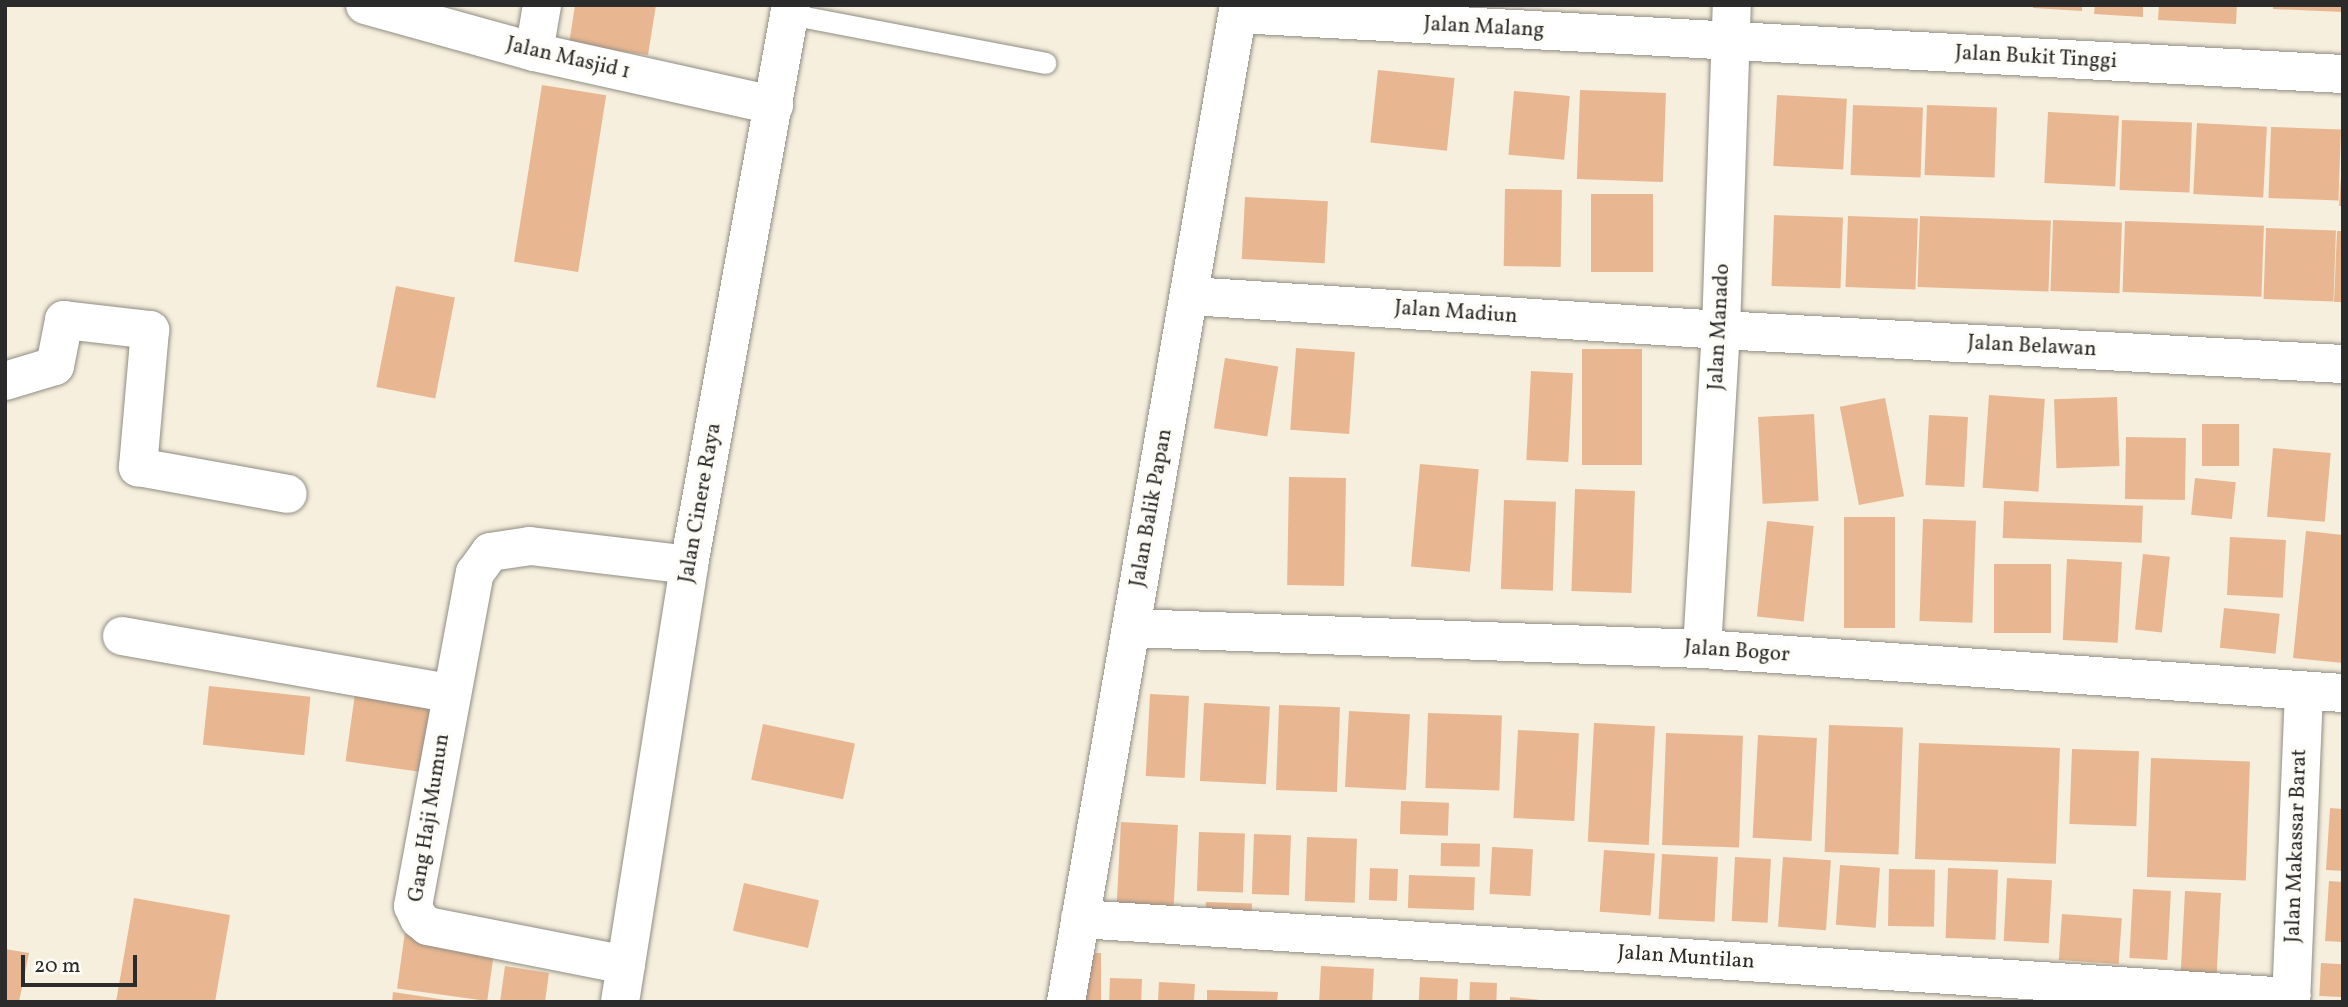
<!DOCTYPE html>
<style>
body{margin:0}
#map{position:relative;width:2348px;height:1007px;overflow:hidden;background:#f6efdd;font-family:Vollkorn,serif}
div>[style]{position:absolute}
.building>*{inset:0;background:#e8b791;transform-origin:0 0}
.roads{filter:drop-shadow(0 0 2px #908d84) drop-shadow(0 0 2px #908d84)}
.service>*{height:21px;margin:-10.5px;padding:0 10.5px;transform-origin:10.5px;border-radius:10.5px;background:#fff}
.minor>*{height:38px;margin:-19px;padding:0 19px;transform-origin:19px;border-radius:19px;background:#fff}
.secondary>*{height:38px;margin:-19px;padding:0 19px;transform-origin:19px;border-radius:19px;background:#fff}
span{translate:-50% -50%;white-space:nowrap;text-align:center;line-height:1.15;-webkit-text-stroke:7px #fdfcf7;paint-order:stroke}
.street-label{font-size:21px;color:#2b2b2b}
.frame{position:absolute;inset:0;border:7px solid #2b2b2b;pointer-events:none}
.scale{position:absolute;left:21px;top:955px;width:116px;height:32px;box-sizing:border-box;border:4px solid #2b2b2b;border-top:0;padding-left:9px;font-size:21px;line-height:24px;white-space:nowrap;color:#2b2b2b;-webkit-text-stroke:5px #fdfcf7;paint-order:stroke}
</style>
<div id="map">
<div class="building">
<div style="clip-path:polygon(575px 5px,656px 5px,648px 55px,569px 44px)"></div>
<div style="clip-path:polygon(2033px 5px,2082px 5px,2082px 11px,2033px 8px)"></div>
<div style="clip-path:polygon(2095px 5px,2143px 5px,2143px 17px,2094px 14px)"></div>
<div style="clip-path:polygon(2159px 5px,2237px 5px,2236px 24px,2158px 20px)"></div>
<div style="clip-path:polygon(2273px 5px,2343px 5px,2343px 12px,2273px 9px)"></div>
<div style="left:1378px;top:70px;width:77px;height:73px;rotate:6deg"></div>
<div style="left:542px;top:85px;width:65px;height:179px;rotate:9deg"></div>
<div style="left:1580px;top:90px;width:86px;height:89px;rotate:2deg"></div>
<div style="left:1514px;top:91px;width:56px;height:64px;rotate:5deg"></div>
<div style="left:1777px;top:95px;width:70px;height:71px;rotate:3deg"></div>
<div style="left:1853px;top:105px;width:70px;height:70px;rotate:2deg"></div>
<div style="left:1927px;top:105px;width:70px;height:70px;rotate:2deg"></div>
<div style="left:2048px;top:112px;width:71px;height:71px;rotate:3deg"></div>
<div style="left:2122px;top:120px;width:70px;height:70px;rotate:2deg"></div>
<div style="left:2197px;top:123px;width:70px;height:71px;rotate:3deg"></div>
<div style="left:2271px;top:127px;width:70px;height:71px;rotate:2deg"></div>
<div style="clip-path:polygon(2341px 176px,2343px 176px,2343px 206px,2339px 206px)"></div>
<div style="left:1505px;top:189px;width:57px;height:77px;rotate:1deg"></div>
<div style="left:1591px;top:194px;width:62px;height:78px"></div>
<div style="left:1245px;top:197px;width:83px;height:62px;rotate:3deg"></div>
<div style="left:1774px;top:215px;width:69px;height:71px;rotate:2deg"></div>
<div style="left:1848px;top:216px;width:70px;height:71px;rotate:2deg"></div>
<div style="left:1920px;top:216px;width:131px;height:71px;rotate:2deg"></div>
<div style="left:2053px;top:220px;width:69px;height:71px;rotate:2deg"></div>
<div style="left:2125px;top:221px;width:139px;height:71px;rotate:2deg"></div>
<div style="left:2266px;top:228px;width:70px;height:71px;rotate:2deg"></div>
<div style="clip-path:polygon(2337px 231px,2343px 231px,2343px 302px,2334px 302px)"></div>
<div style="left:396px;top:286px;width:60px;height:103px;rotate:11deg"></div>
<div style="left:1296px;top:348px;width:59px;height:82px;rotate:4deg"></div>
<div style="left:1582px;top:349px;width:60px;height:116px"></div>
<div style="left:1225px;top:358px;width:54px;height:71px;rotate:9deg"></div>
<div style="left:1531px;top:371px;width:42px;height:89px;rotate:3deg"></div>
<div style="left:1989px;top:395px;width:56px;height:93px;rotate:4deg"></div>
<div style="left:2117px;top:397px;width:69px;height:63px;rotate:88deg"></div>
<div style="left:1885px;top:398px;width:100px;height:46px;rotate:79deg"></div>
<div style="left:1814px;top:414px;width:87px;height:56px;rotate:87deg"></div>
<div style="left:1929px;top:415px;width:39px;height:70px;rotate:3deg"></div>
<div style="left:2202px;top:424px;width:37px;height:42px"></div>
<div style="left:2126px;top:437px;width:60px;height:62px;rotate:1deg"></div>
<div style="left:2273px;top:448px;width:58px;height:69px;rotate:5deg"></div>
<div style="left:1420px;top:464px;width:59px;height:103px;rotate:5deg"></div>
<div style="left:1289px;top:477px;width:57px;height:108px;rotate:1deg"></div>
<div style="left:2195px;top:478px;width:41px;height:37px;rotate:6deg"></div>
<div style="left:1575px;top:489px;width:60px;height:102px;rotate:2deg"></div>
<div style="left:1504px;top:500px;width:52px;height:89px;rotate:2deg"></div>
<div style="left:2004px;top:501px;width:139px;height:37px;rotate:2deg"></div>
<div style="left:1844px;top:517px;width:51px;height:111px"></div>
<div style="left:1923px;top:519px;width:53px;height:102px;rotate:2deg"></div>
<div style="left:1767px;top:521px;width:47px;height:96px;rotate:6deg"></div>
<div style="clip-path:polygon(2306px 531px,2343px 535px,2343px 663px,2293px 658px)"></div>
<div style="left:2230px;top:537px;width:56px;height:58px;rotate:3deg"></div>
<div style="left:2143px;top:554px;width:27px;height:76px;rotate:6deg"></div>
<div style="left:2067px;top:559px;width:55px;height:81px;rotate:3deg"></div>
<div style="left:1994px;top:564px;width:57px;height:69px"></div>
<div style="left:2224px;top:608px;width:56px;height:40px;rotate:6deg"></div>
<div style="left:209px;top:686px;width:102px;height:59px;rotate:6deg"></div>
<div style="left:355px;top:694px;width:84px;height:68px;rotate:8deg"></div>
<div style="left:1150px;top:694px;width:39px;height:82px;rotate:3deg"></div>
<div style="left:1204px;top:703px;width:66px;height:78px;rotate:3deg"></div>
<div style="left:1279px;top:705px;width:61px;height:85px;rotate:2deg"></div>
<div style="left:1349px;top:711px;width:61px;height:76px;rotate:3deg"></div>
<div style="left:1428px;top:713px;width:74px;height:75px;rotate:2deg"></div>
<div style="left:1594px;top:723px;width:61px;height:119px;rotate:3deg"></div>
<div style="left:763px;top:724px;width:94px;height:57px;rotate:12deg"></div>
<div style="left:1829px;top:725px;width:74px;height:127px;rotate:2deg"></div>
<div style="left:1518px;top:730px;width:61px;height:88px;rotate:3deg"></div>
<div style="left:1666px;top:733px;width:77px;height:112px;rotate:2deg"></div>
<div style="left:1758px;top:735px;width:59px;height:103px;rotate:3deg"></div>
<div style="left:1919px;top:743px;width:141px;height:116px;rotate:2deg"></div>
<div style="left:2072px;top:749px;width:67px;height:75px;rotate:2deg"></div>
<div style="left:2151px;top:758px;width:99px;height:119px;rotate:2deg"></div>
<div style="left:1401px;top:801px;width:48px;height:33px;rotate:2deg"></div>
<div style="clip-path:polygon(2330px 808px,2343px 809px,2343px 871px,2326px 870px)"></div>
<div style="left:1121px;top:822px;width:57px;height:83px;rotate:3deg"></div>
<div style="left:1199px;top:832px;width:46px;height:59px;rotate:2deg"></div>
<div style="left:1254px;top:834px;width:37px;height:60px;rotate:2deg"></div>
<div style="left:1307px;top:837px;width:50px;height:64px;rotate:2deg"></div>
<div style="left:1441px;top:843px;width:39px;height:23px;rotate:1deg"></div>
<div style="left:1492px;top:847px;width:41px;height:47px;rotate:3deg"></div>
<div style="left:1604px;top:850px;width:51px;height:62px;rotate:4deg"></div>
<div style="left:1662px;top:854px;width:56px;height:65px;rotate:3deg"></div>
<div style="left:1735px;top:857px;width:36px;height:64px;rotate:3deg"></div>
<div style="left:1783px;top:857px;width:48px;height:70px;rotate:4deg"></div>
<div style="left:1840px;top:865px;width:40px;height:60px;rotate:4deg"></div>
<div style="left:1370px;top:868px;width:28px;height:32px;rotate:2deg"></div>
<div style="left:1948px;top:868px;width:50px;height:70px;rotate:2deg"></div>
<div style="left:1889px;top:869px;width:46px;height:57px;rotate:1deg"></div>
<div style="left:1409px;top:875px;width:66px;height:33px;rotate:2deg"></div>
<div style="left:2007px;top:878px;width:45px;height:63px;rotate:3deg"></div>
<div style="clip-path:polygon(2329px 881px,2343px 882px,2343px 942px,2325px 941px)"></div>
<div style="left:744px;top:883px;width:77px;height:49px;rotate:13deg"></div>
<div style="left:2133px;top:889px;width:38px;height:69px;rotate:3deg"></div>
<div style="left:2185px;top:891px;width:36px;height:82px;rotate:3deg"></div>
<div style="clip-path:polygon(134px 898px,230px 915px,215px 1002px,116px 1002px)"></div>
<div style="left:1206px;top:902px;width:46px;height:20px;rotate:2deg"></div>
<div style="left:2062px;top:914px;width:60px;height:46px;rotate:4deg"></div>
<div style="left:405px;top:932px;width:91px;height:57px;rotate:8deg"></div>
<div style="clip-path:polygon(5px 949px,29px 953px,19px 1002px,5px 1002px)"></div>
<div style="left:1082px;top:953px;width:19px;height:49px"></div>
<div style="left:2321px;top:963px;width:22px;height:33px;rotate:3deg"></div>
<div style="clip-path:polygon(505px 966px,549px 973px,545px 1002px,500px 1002px)"></div>
<div style="left:1321px;top:966px;width:53px;height:36px;rotate:3deg"></div>
<div style="left:1420px;top:977px;width:38px;height:25px;rotate:3deg"></div>
<div style="left:1110px;top:978px;width:32px;height:24px;rotate:2deg"></div>
<div style="left:1159px;top:982px;width:36px;height:20px;rotate:3deg"></div>
<div style="left:1470px;top:982px;width:27px;height:20px;rotate:2deg"></div>
<div style="clip-path:polygon(1207px 990px,1278px 992px,1277px 1002px,1207px 1002px)"></div>
<div style="clip-path:polygon(393px 992px,446px 1000px,446px 1002px,392px 1002px)"></div>
<div style="clip-path:polygon(1510px 997px,1541px 1000px,1541px 1002px,1510px 1002px)"></div>
</div>
<div class="roads">
<div class="service">
<div style="left:789px;top:14px;width:261px;rotate:10.8deg"></div>
</div>
<div class="minor">
<div style="left:365px;top:5px;width:175px;rotate:15.5deg"></div>
<div style="left:534px;top:52px;width:246px;rotate:12.5deg"></div>
<div style="left:1238px;top:14px;width:1107px;rotate:3.11deg"></div>
<div style="left:534px;top:52px;width:48px;rotate:-80.3deg"></div>
<div style="left:1190px;top:296px;width:532px;rotate:3.66deg"></div>
<div style="left:1721px;top:330px;width:623px;rotate:3.13deg"></div>
<div style="left:5px;top:381px;width:52px;rotate:-16.7deg"></div>
<div style="left:55px;top:366px;width:47px;rotate:-78.9deg"></div>
<div style="left:64px;top:320px;width:87px;rotate:6.6deg"></div>
<div style="left:150px;top:330px;width:138px;rotate:95deg"></div>
<div style="left:138px;top:467px;width:152px;rotate:10.2deg"></div>
<div style="left:1131px;top:628px;width:571px;rotate:2.11deg"></div>
<div style="left:1702px;top:649px;width:643px;rotate:3.93deg"></div>
<div style="left:122px;top:636px;width:333px;rotate:9.9deg"></div>
<div style="left:1702px;top:649px;width:320px;rotate:-86.6deg"></div>
<div style="left:1721px;top:330px;width:325px;rotate:-88.1deg"></div>
<div style="left:1080px;top:919px;width:1214px;rotate:3.69deg"></div>
<div style="left:626px;top:965px;width:202px;rotate:-168.9deg"></div>
<div style="left:428px;top:926px;width:11px;rotate:-142deg"></div>
<div style="left:419px;top:919px;width:14px;rotate:-115deg"></div>
<div style="left:413px;top:906px;width:339px;rotate:-79.5deg"></div>
<div style="left:475px;top:573px;width:26px;rotate:-54deg"></div>
<div style="left:490px;top:552px;width:40px;rotate:-8.5deg"></div>
<div style="left:530px;top:546px;width:160px;rotate:6.8deg"></div>
<div style="left:1066px;top:1002px;width:1012px;rotate:-80.16deg"></div>
<div style="left:2291px;top:1002px;width:311px;rotate:-87.6deg"></div>
</div>
<div class="secondary">
<div style="left:620px;top:1002px;width:442px;rotate:-81deg"></div>
<div style="left:689px;top:565px;width:569px;rotate:-79.68deg"></div>
</div>
</div>
<div class="street-label">
<span style="left:1484px;top:28px;rotate:3deg">Jalan Malang</span>
<span style="left:2036px;top:58px;rotate:3deg">Jalan Bukit Tinggi</span>
<span style="left:568px;top:59px;rotate:13deg">Jalan Masjid 1</span>
<span style="left:1456px;top:313px;rotate:4deg">Jalan Madiun</span>
<span style="left:1720px;top:327px;rotate:-87deg">Jalan Manado</span>
<span style="left:2032px;top:347px;rotate:3deg">Jalan Belawan</span>
<span style="left:701px;top:503px;rotate:-80deg">Jalan Cinere Raya</span>
<span style="left:1152px;top:508px;rotate:-80deg">Jalan Balik Papan</span>
<span style="left:1737px;top:652px;rotate:4deg">Jalan Bogor</span>
<span style="left:430px;top:818px;rotate:-81deg">Gang Haji Mumun</span>
<span style="left:2297px;top:846px;rotate:-88deg">Jalan Makassar Barat</span>
<span style="left:1686px;top:958px;rotate:4deg">Jalan Muntilan</span>
</div>
<div class="frame"></div>
<div class="scale">20 m</div>
</div>
